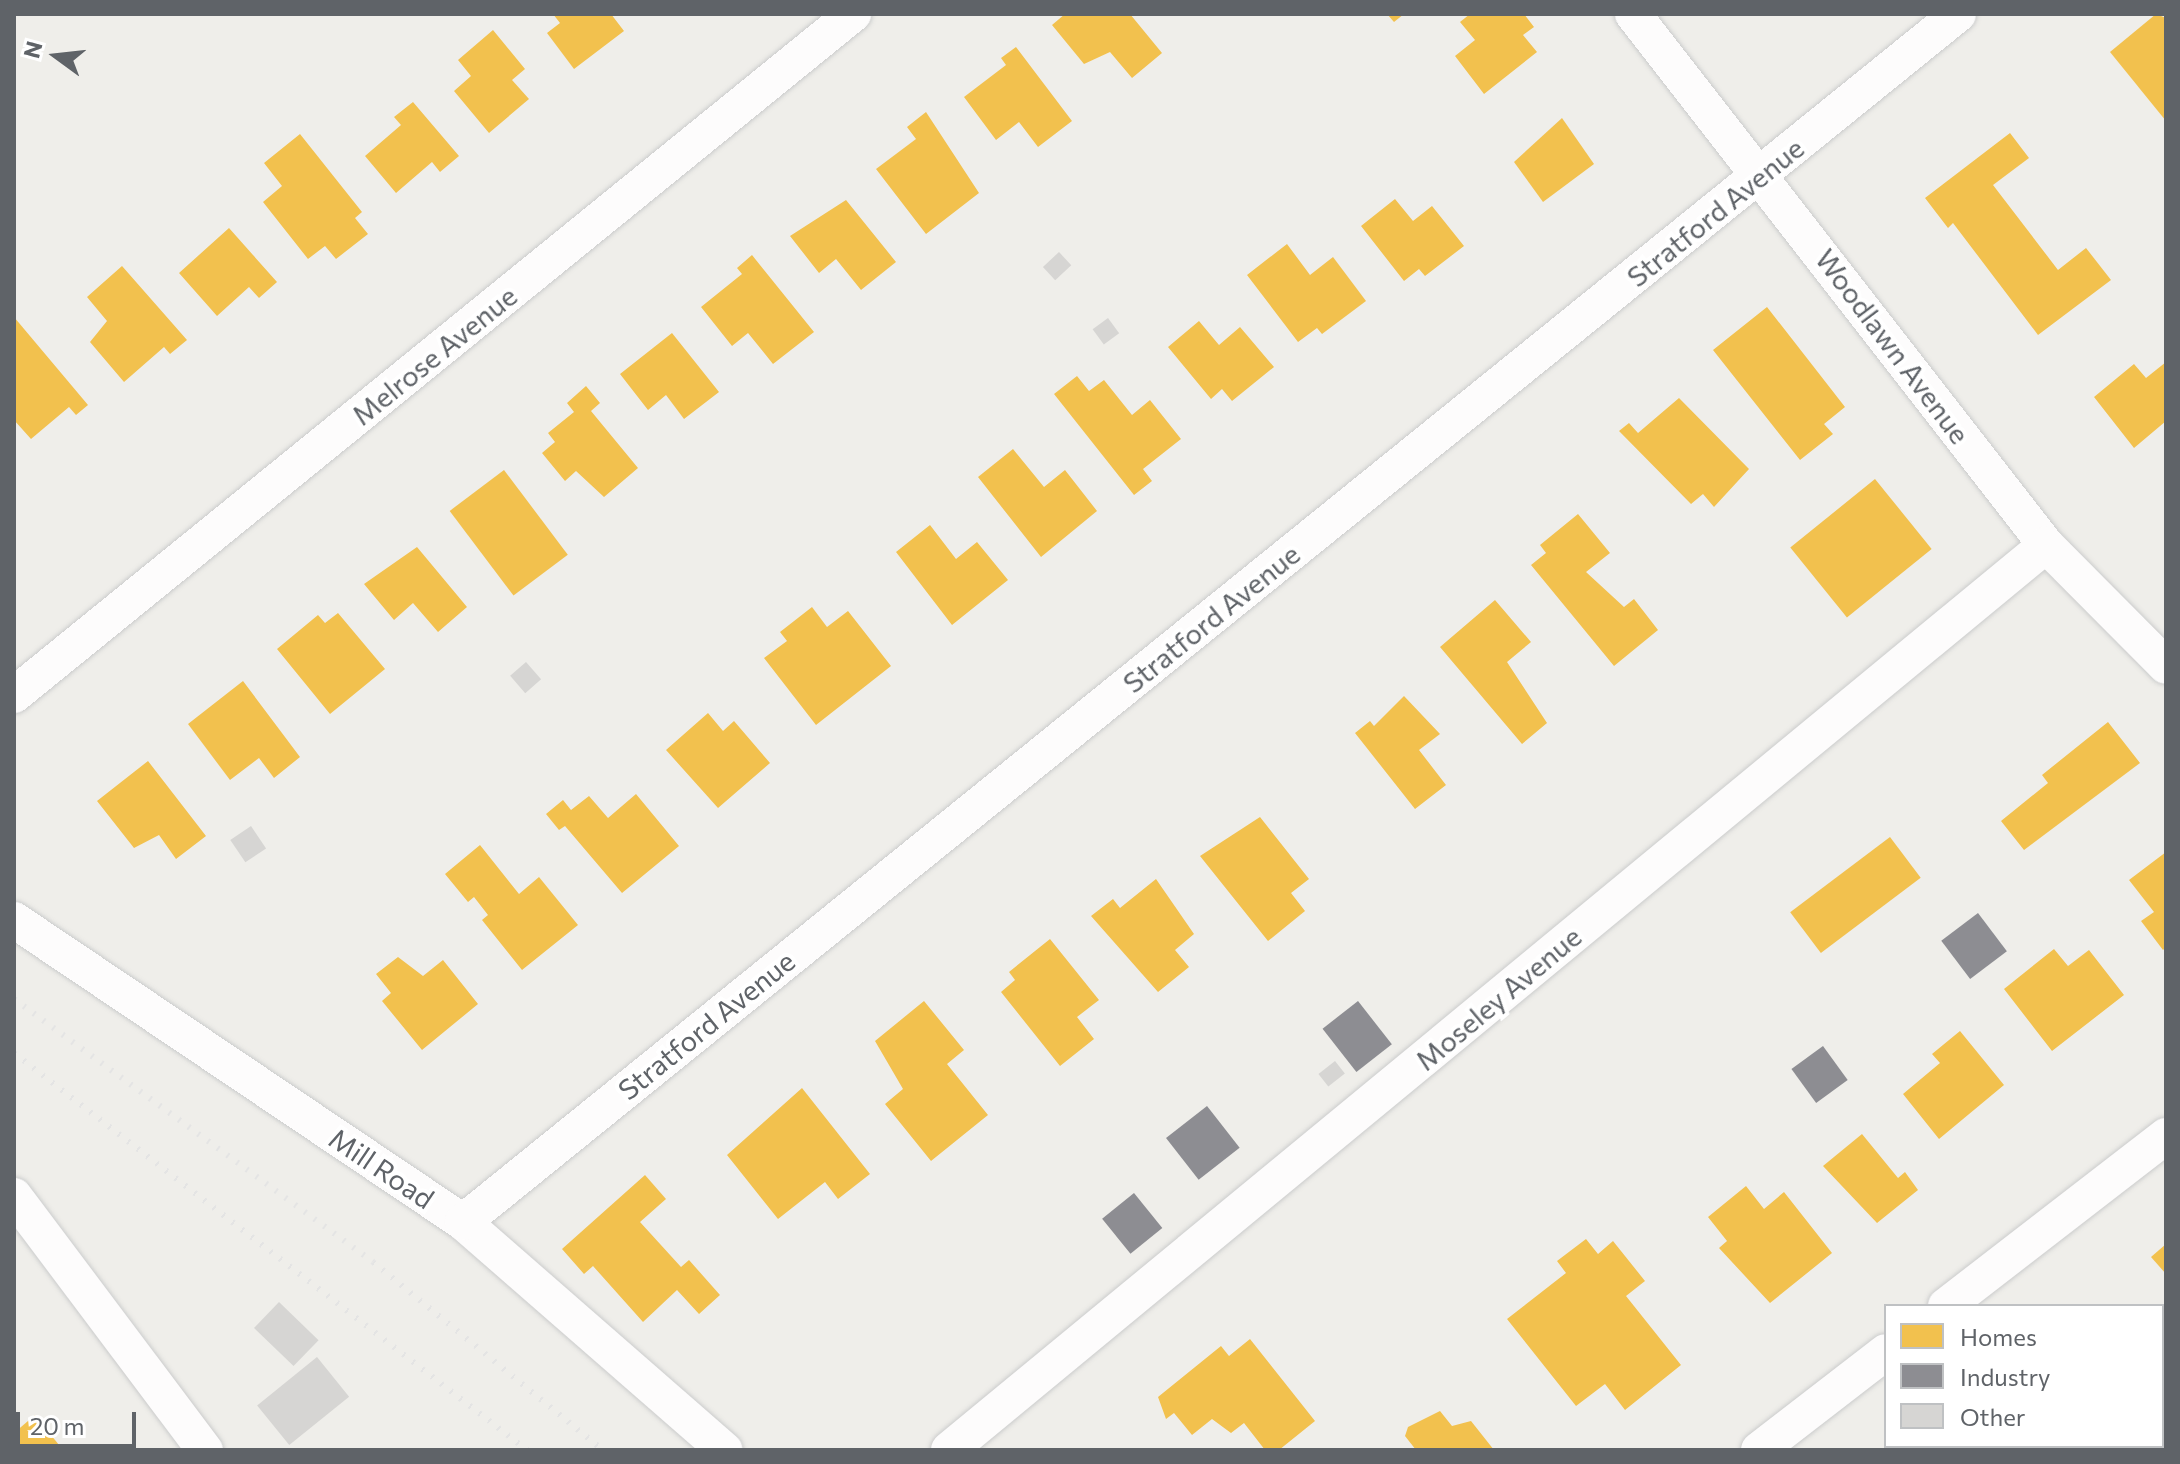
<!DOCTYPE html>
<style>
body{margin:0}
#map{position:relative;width:2180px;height:1464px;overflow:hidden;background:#efeeea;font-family:Commissioner,sans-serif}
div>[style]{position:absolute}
.homes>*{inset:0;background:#f2c14e;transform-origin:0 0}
.industry>*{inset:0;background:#8d8d92;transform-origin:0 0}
.building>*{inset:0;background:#d6d5d3;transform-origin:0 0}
.roads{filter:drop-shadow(0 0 2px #cbcccc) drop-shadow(0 0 2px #cbcccc)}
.minor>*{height:36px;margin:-18px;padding:0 18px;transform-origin:18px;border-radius:18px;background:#fdfcfc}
.rail>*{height:6px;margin-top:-3px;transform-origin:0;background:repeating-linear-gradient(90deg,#e4e4e4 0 2px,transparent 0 12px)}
span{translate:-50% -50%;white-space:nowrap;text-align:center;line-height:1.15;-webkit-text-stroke:8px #fff;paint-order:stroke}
.street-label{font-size:28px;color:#5f6368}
.frame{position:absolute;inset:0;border:16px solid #5f6368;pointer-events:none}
.legend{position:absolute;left:1884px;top:1304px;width:280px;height:144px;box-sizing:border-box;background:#fff;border:2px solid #bfc1c3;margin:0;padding:10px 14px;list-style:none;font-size:24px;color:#5f6368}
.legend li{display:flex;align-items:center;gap:16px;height:40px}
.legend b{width:40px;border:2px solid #bfc1c3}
.north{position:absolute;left:16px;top:16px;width:80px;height:80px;-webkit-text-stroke:6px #fff;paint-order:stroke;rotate:285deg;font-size:22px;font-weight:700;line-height:32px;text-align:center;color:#5f6368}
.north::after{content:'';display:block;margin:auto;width:28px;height:36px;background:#5f6368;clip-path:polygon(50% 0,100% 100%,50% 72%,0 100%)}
.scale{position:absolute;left:16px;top:1412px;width:120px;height:36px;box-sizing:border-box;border:4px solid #5f6368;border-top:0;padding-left:10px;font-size:24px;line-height:28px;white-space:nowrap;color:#5f6368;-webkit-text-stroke:6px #fff;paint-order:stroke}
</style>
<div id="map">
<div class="homes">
<div style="clip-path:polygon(553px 14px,611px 14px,624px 31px,574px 69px,547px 33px,560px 23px)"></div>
<div style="clip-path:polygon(1065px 14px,1130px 14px,1162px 53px,1132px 78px,1110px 52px,1084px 64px,1052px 25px)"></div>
<div style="clip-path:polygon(1387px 14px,1404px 14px,1394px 22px)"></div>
<div style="clip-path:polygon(1470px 14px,1524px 14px,1534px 27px,1523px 35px,1537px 52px,1484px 94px,1455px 56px,1475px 40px,1460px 22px)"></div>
<div style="clip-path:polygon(2156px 14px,2166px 18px,2166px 121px,2110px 52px)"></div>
<div style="clip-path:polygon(493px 30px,525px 69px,512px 80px,529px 99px,489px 133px,454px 91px,471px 76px,458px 60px)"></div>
<div style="clip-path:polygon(1016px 47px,1072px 121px,1038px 147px,1019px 122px,996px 140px,964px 97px,1006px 65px,1001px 58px)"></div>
<div style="clip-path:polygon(413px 102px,459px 156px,440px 172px,432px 162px,396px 193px,365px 156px,401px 125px,394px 117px)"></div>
<div style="clip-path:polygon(926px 112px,979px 193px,926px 234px,876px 169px,916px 139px,907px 127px)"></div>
<div style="clip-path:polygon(1562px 118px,1594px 164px,1543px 202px,1514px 162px)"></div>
<div style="clip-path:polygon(2010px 133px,2029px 158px,1993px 185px,2058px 270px,2086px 248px,2111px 280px,2038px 335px,1953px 223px,1948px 228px,1925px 198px)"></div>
<div style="clip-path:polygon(300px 134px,362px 212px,355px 218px,368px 234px,336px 259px,325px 246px,308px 259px,263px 202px,282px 186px,264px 163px)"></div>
<div style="clip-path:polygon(1395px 199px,1413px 221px,1432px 206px,1464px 246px,1425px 276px,1419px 269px,1404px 281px,1361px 226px)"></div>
<div style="clip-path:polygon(846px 200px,896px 262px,861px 290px,836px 259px,819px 273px,790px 236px)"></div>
<div style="clip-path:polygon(229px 228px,277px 282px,259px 298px,249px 287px,217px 316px,179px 273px)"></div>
<div style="clip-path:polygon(1287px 244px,1310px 275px,1333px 257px,1366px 301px,1322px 334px,1317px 328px,1298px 342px,1247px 275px)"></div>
<div style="clip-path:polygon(752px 255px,814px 332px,773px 364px,748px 333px,732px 346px,701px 307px,742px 274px,737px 268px)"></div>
<div style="clip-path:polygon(122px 266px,187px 340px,170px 354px,164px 347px,124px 382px,90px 342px,107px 321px,87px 297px)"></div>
<div style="clip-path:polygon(1767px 307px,1845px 407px,1824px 424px,1833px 434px,1800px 460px,1713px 350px)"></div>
<div style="clip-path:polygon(14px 317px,88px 405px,76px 415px,69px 407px,31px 439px,14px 420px)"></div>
<div style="clip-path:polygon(1199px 321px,1219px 345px,1240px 327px,1274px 367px,1232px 401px,1222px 389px,1211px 399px,1168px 347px)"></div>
<div style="clip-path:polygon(672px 333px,719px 392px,684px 419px,666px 395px,648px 410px,620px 374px)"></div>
<div style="clip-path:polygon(2166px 362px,2166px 421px,2134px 448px,2094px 397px,2134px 364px,2146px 378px)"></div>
<div style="clip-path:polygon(1077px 376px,1089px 391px,1104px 380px,1132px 415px,1150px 400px,1181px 439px,1143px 469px,1152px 481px,1134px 495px,1054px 394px)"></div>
<div style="clip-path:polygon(586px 386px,600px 403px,591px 411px,638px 468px,604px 497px,576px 471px,565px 481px,542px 453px,555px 442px,548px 433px,574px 412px,567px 403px)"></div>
<div style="clip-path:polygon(1679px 398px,1749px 469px,1714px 507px,1703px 494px,1691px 504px,1619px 431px,1629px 423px,1638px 433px)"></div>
<div style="clip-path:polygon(1013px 449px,1044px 487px,1065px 470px,1097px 511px,1041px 557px,978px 477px)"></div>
<div style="left:504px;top:470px;width:106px;height:68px;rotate:53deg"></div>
<div style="left:1875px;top:479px;width:90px;height:109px;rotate:51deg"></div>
<div style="clip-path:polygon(1578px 514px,1610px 553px,1586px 572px,1624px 607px,1634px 599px,1658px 630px,1614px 666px,1531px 565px,1546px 553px,1540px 545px)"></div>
<div style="clip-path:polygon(930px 525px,956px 559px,977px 542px,1008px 580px,952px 625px,896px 552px)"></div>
<div style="clip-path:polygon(417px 547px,467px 607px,438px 632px,413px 603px,394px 620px,364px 584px)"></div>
<div style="clip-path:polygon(1495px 600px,1531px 642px,1507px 662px,1547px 723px,1522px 744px,1440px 647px)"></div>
<div style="clip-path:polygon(812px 607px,827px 627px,848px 611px,891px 666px,816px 725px,764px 658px,787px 641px,780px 632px)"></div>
<div style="clip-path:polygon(338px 613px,385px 669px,330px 714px,277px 649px,318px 615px,325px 623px)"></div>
<div style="clip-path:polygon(243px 681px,300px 757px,274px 778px,259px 758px,230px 780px,188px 724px)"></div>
<div style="clip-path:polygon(1404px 696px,1440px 734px,1419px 750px,1446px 785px,1415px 809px,1355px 733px,1370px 721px,1374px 726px)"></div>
<div style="clip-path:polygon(708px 713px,723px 731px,734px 721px,770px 763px,718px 808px,666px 750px)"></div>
<div style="clip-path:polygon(2108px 722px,2140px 763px,2024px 850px,2001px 821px,2048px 783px,2042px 775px)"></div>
<div style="clip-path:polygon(148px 761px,206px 836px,176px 859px,159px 835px,134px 848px,97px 801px)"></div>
<div style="clip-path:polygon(636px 794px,679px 846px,622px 893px,565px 826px,559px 830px,546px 814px,563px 800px,571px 810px,589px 796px,608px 818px)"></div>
<div style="clip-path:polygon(1260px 817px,1309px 879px,1291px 893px,1305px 911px,1268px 941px,1200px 856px)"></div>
<div style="left:1890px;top:837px;width:51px;height:125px;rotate:53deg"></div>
<div style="clip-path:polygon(480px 845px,519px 894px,539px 877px,578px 925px,522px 970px,482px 920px,488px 915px,474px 897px,468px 902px,445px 874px)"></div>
<div style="clip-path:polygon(2166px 852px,2166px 947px,2163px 950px,2141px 921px,2154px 912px,2129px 880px)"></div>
<div style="clip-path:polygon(1156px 879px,1194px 934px,1175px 950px,1189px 967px,1158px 992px,1091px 916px,1113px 899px,1120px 908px)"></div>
<div style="clip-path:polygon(1050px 939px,1099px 1000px,1077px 1017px,1094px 1039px,1060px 1066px,1001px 992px,1015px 980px,1009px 972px)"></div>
<div style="clip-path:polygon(2054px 949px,2068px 966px,2089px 950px,2124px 995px,2052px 1051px,2004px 989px)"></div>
<div style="clip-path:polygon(398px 957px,423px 976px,443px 960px,478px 1004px,422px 1050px,382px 1001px,391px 993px,376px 974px)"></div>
<div style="clip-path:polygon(924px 1001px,964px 1050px,947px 1064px,988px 1115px,931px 1161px,885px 1104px,903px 1089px,875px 1041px)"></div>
<div style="clip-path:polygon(1960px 1031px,2004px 1085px,1939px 1139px,1903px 1094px,1940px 1063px,1932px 1054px)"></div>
<div style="clip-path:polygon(802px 1088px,870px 1174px,838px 1199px,825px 1182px,778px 1219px,727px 1155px)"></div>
<div style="clip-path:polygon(1862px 1134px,1898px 1178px,1905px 1172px,1918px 1190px,1877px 1223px,1823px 1166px)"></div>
<div style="clip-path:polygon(645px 1175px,666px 1199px,640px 1222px,681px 1267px,689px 1260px,720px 1295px,699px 1314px,677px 1290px,643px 1322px,593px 1266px,584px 1274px,562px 1249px)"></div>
<div style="clip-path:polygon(1746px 1186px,1764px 1209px,1784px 1192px,1832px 1253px,1770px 1303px,1719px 1248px,1727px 1241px,1708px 1217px)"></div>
<div style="clip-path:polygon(1586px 1239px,1598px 1254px,1613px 1241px,1645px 1281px,1626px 1296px,1681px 1365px,1625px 1410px,1605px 1384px,1576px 1406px,1507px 1319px,1566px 1273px,1557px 1261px)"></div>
<div style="clip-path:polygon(2166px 1244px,2166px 1274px,2151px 1257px)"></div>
<div style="clip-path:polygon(1250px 1339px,1315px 1421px,1279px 1450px,1265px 1450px,1244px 1423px,1231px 1433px,1212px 1419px,1192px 1435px,1174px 1413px,1166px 1419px,1158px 1397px,1221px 1346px,1229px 1356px)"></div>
<div style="clip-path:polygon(1440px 1411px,1452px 1426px,1471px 1421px,1494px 1450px,1416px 1450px,1405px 1436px,1408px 1427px)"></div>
<div style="clip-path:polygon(35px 1415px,63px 1450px,14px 1450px,14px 1433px)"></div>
<div style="left:1906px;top:1446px;width:71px;height:6px"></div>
</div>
<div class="industry">
<div style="left:1978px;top:913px;width:48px;height:46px;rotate:53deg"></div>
<div style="left:1358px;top:1001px;width:55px;height:45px;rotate:52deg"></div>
<div style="left:1823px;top:1046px;width:42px;height:39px;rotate:54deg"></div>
<div style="left:1207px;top:1106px;width:53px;height:52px;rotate:52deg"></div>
<div style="left:1134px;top:1193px;width:45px;height:41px;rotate:51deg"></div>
</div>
<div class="building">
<div style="left:1059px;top:252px;width:18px;height:22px;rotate:47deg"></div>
<div style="left:1108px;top:318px;width:19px;height:19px;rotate:54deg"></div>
<div style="left:526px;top:662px;width:23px;height:21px;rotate:49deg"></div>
<div style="left:251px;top:826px;width:27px;height:25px;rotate:56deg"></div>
<div style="left:1335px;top:1061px;width:16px;height:21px;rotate:52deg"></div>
<div style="left:279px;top:1302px;width:55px;height:36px;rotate:44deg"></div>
<div style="left:317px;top:1357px;width:51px;height:77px;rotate:51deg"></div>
</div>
<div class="roads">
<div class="minor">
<div style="left:1633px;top:14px;width:673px;rotate:52.13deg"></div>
<div style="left:2046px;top:545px;width:170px;rotate:45.2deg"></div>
<div style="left:14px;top:695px;width:1081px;rotate:-39.07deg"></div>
<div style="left:14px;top:920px;width:541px;rotate:33.93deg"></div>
<div style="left:463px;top:1222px;width:347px;rotate:41.1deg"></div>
<div style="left:14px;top:1196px;width:318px;rotate:53.1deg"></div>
<div style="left:463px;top:1222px;width:1922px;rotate:-38.94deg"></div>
<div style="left:1946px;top:1306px;width:278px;rotate:-37.7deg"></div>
<div style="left:949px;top:1450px;width:1422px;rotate:-39.52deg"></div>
<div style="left:1759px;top:1450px;width:160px;rotate:-37.7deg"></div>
</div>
</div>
<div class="rail">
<div style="left:14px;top:999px;width:445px;rotate:36.2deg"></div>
<div style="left:373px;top:1262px;width:297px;rotate:39.3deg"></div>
<div style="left:14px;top:1053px;width:649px;rotate:37.74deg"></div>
</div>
<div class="street-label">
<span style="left:1715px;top:212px;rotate:-39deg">Stratford Avenue</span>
<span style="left:1893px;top:346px;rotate:53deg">Woodlawn Avenue</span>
<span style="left:434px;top:355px;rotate:-39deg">Melrose Avenue</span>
<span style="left:1211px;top:618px;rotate:-39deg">Stratford Avenue</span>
<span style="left:1498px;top:998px;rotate:-40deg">Moseley Avenue</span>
<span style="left:706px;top:1025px;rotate:-39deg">Stratford Avenue</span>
<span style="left:382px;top:1168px;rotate:34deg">Mill Road</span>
</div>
<div class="frame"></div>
<ul class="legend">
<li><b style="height:22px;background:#f2c14e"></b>Homes</li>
<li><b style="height:22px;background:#8d8d92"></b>Industry</li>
<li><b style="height:22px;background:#d6d5d3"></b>Other</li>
</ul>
<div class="north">N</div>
<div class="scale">20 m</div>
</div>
